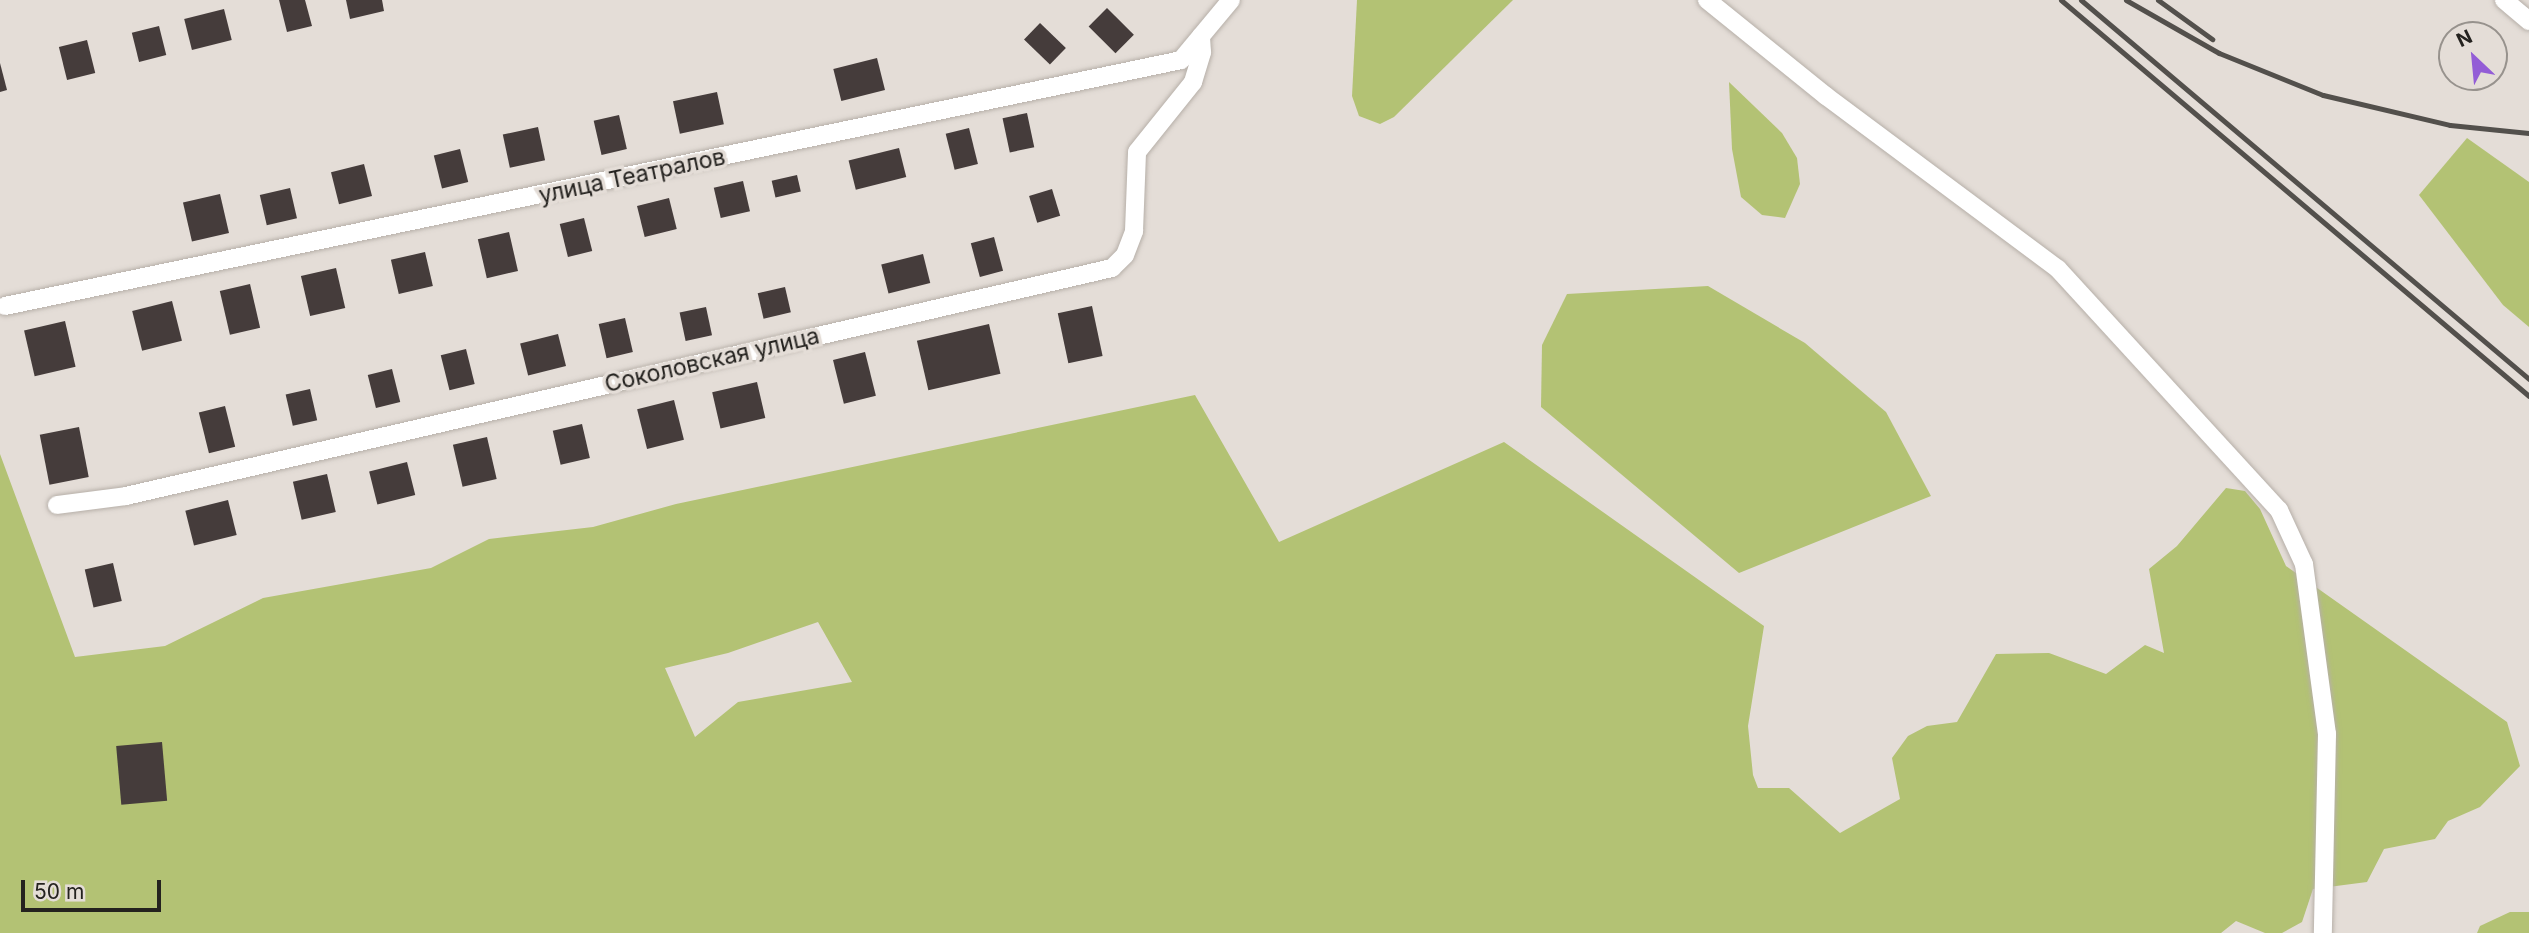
<!DOCTYPE html>
<meta charset="utf-8">
<style>
body{margin:0}
#map{position:relative;width:2529px;height:933px;overflow:hidden;background:#e4ddd7;font-family:Inter,sans-serif}
div>[style]{position:absolute}
.green>*{inset:0;background:#b3c274}
.building>*{inset:0;background:#453c3b;transform-origin:0 0}
.roads{filter:drop-shadow(0 0 2px #b6afa8) drop-shadow(0 0 2px #b6afa8)}
.minor>*{height:18px;margin:-9px;padding:0 9px;transform-origin:9px;border-radius:9px;background:#fff}
.rail>*{height:5px;margin:-2.5px;padding:0 2.5px;transform-origin:2.5px;border-radius:2.5px;background:#53504c}
span{translate:-50% -50%;white-space:nowrap;text-align:center;line-height:1.15;-webkit-text-stroke:7px #e4ddd7;paint-order:stroke}
.street-label{font-size:23px;color:#24221f}
.north{position:absolute;left:2438px;top:21px;width:70px;height:70px;box-sizing:border-box;background:#e4ddd7;border:2px solid #97928d;border-radius:50%;rotate:334deg;font-size:19px;font-weight:700;line-height:28px;text-align:center;color:#24221f}
.north::after{content:'';display:block;margin:auto;width:24px;height:32px;background:#935dd6;clip-path:polygon(50% 0,100% 100%,50% 72%,0 100%)}
.scale{position:absolute;left:21px;top:880px;width:140px;height:32px;box-sizing:border-box;border:4px solid #24221f;border-top:0;padding-left:9px;font-size:21px;line-height:24px;white-space:nowrap;color:#24221f;-webkit-text-stroke:5px #e4ddd7;paint-order:stroke}
</style>
<div id="map">
<div class="green">
<div style="clip-path:polygon(1357px 0,1513px 0,1394px 117px,1380px 124px,1359px 116px,1352px 96px)"></div>
<div style="clip-path:polygon(1729px 82px,1782px 133px,1797px 158px,1800px 184px,1785px 218px,1762px 215px,1741px 197px,1732px 149px)"></div>
<div style="clip-path:polygon(2467px 138px,2529px 182px,2529px 327px,2503px 305px,2419px 195px)"></div>
<div style="clip-path:polygon(1708px 286px,1805px 343px,1886px 412px,1931px 496px,1739px 573px,1541px 407px,1542px 345px,1567px 294px)"></div>
<div style="clip-path:polygon(evenodd,1195px 395px,1279px 542px,1504px 442px,1764px 626px,1748px 726px,1753px 775px,1758px 788px,1789px 788px,1840px 833px,1900px 799px,1892px 758px,1908px 736px,1927px 726px,1957px 722px,1996px 654px,2049px 653px,2106px 674px,2145px 645px,2164px 653px,2149px 569px,2177px 546px,2226px 488px,2245px 491px,2260px 509px,2286px 566px,2507px 722px,2520px 766px,2480px 807px,2448px 821px,2435px 839px,2384px 849px,2367px 882px,2313px 889px,2302px 922px,2282px 933px,2265px 933px,2236px 921px,2221px 933px,0 933px,0 454px,75px 657px,165px 646px,263px 598px,431px 568px,489px 539px,593px 527px,676px 504px,1195px 395px,818px 622px,852px 682px,738px 702px,695px 737px,665px 668px,728px 653px,818px 622px)"></div>
<div style="clip-path:polygon(2510px 912px,2529px 912px,2529px 933px,2477px 933px,2480px 926px)"></div>
</div>
<div class="building">
<div style="clip-path:polygon(279px 0,305px 0,312px 26px,287px 32px)"></div>
<div style="clip-path:polygon(346px 0,382px 0,384px 11px,350px 19px)"></div>
<div style="left:1107px;top:8px;width:38px;height:26px;rotate:45deg"></div>
<div style="left:224px;top:9px;width:32px;height:41px;rotate:76deg"></div>
<div style="left:1040px;top:23px;width:36px;height:23px;rotate:44deg"></div>
<div style="left:159px;top:26px;width:30px;height:28px;rotate:76deg"></div>
<div style="left:87px;top:40px;width:34px;height:29px;rotate:76deg"></div>
<div style="left:877px;top:58px;width:33px;height:45px;rotate:76deg"></div>
<div style="clip-path:polygon(0 63px,7px 90px,0 92px)"></div>
<div style="left:717px;top:92px;width:33px;height:45px;rotate:78deg"></div>
<div style="left:1027px;top:113px;width:35px;height:25px;rotate:78deg"></div>
<div style="left:619px;top:115px;width:35px;height:26px;rotate:77deg"></div>
<div style="left:538px;top:127px;width:34px;height:36px;rotate:78deg"></div>
<div style="left:969px;top:128px;width:37px;height:24px;rotate:76deg"></div>
<div style="left:899px;top:148px;width:30px;height:52px;rotate:76deg"></div>
<div style="left:460px;top:149px;width:34px;height:27px;rotate:76deg"></div>
<div style="left:364px;top:164px;width:33px;height:34px;rotate:76deg"></div>
<div style="left:797px;top:175px;width:17px;height:26px;rotate:77deg"></div>
<div style="left:743px;top:181px;width:31px;height:30px;rotate:77deg"></div>
<div style="left:290px;top:188px;width:31px;height:31px;rotate:77deg"></div>
<div style="left:1052px;top:189px;width:28px;height:24px;rotate:73deg"></div>
<div style="left:220px;top:194px;width:40px;height:38px;rotate:77deg"></div>
<div style="left:669px;top:198px;width:32px;height:33px;rotate:76deg"></div>
<div style="left:584px;top:218px;width:34px;height:25px;rotate:76deg"></div>
<div style="left:509px;top:232px;width:40px;height:32px;rotate:77deg"></div>
<div style="left:994px;top:237px;width:35px;height:24px;rotate:75deg"></div>
<div style="left:425px;top:252px;width:35px;height:35px;rotate:77deg"></div>
<div style="left:923px;top:254px;width:30px;height:43px;rotate:76deg"></div>
<div style="left:336px;top:268px;width:41px;height:36px;rotate:77deg"></div>
<div style="left:250px;top:284px;width:45px;height:31px;rotate:77deg"></div>
<div style="left:785px;top:287px;width:26px;height:28px;rotate:77deg"></div>
<div style="left:172px;top:301px;width:41px;height:41px;rotate:76deg"></div>
<div style="left:1092px;top:306px;width:51px;height:35px;rotate:78deg"></div>
<div style="left:706px;top:307px;width:29px;height:27px;rotate:78deg"></div>
<div style="left:625px;top:318px;width:35px;height:27px;rotate:77deg"></div>
<div style="left:65px;top:321px;width:47px;height:42px;rotate:77deg"></div>
<div style="left:989px;top:324px;width:51px;height:74px;rotate:77deg"></div>
<div style="left:558px;top:334px;width:33px;height:39px;rotate:76deg"></div>
<div style="left:466px;top:349px;width:36px;height:26px;rotate:76deg"></div>
<div style="left:865px;top:352px;width:45px;height:33px;rotate:76deg"></div>
<div style="left:392px;top:369px;width:34px;height:25px;rotate:76deg"></div>
<div style="left:757px;top:382px;width:37px;height:46px;rotate:77deg"></div>
<div style="left:310px;top:389px;width:32px;height:25px;rotate:77deg"></div>
<div style="left:674px;top:400px;width:41px;height:38px;rotate:76deg"></div>
<div style="left:225px;top:406px;width:42px;height:27px;rotate:76deg"></div>
<div style="left:582px;top:424px;width:35px;height:30px;rotate:77deg"></div>
<div style="left:79px;top:427px;width:51px;height:40px;rotate:79deg"></div>
<div style="left:487px;top:437px;width:43px;height:35px;rotate:77deg"></div>
<div style="left:407px;top:462px;width:34px;height:39px;rotate:76deg"></div>
<div style="left:327px;top:474px;width:39px;height:35px;rotate:77deg"></div>
<div style="left:228px;top:500px;width:36px;height:44px;rotate:76deg"></div>
<div style="left:113px;top:563px;width:39px;height:29px;rotate:77deg"></div>
<div style="left:162px;top:742px;width:59px;height:46px;rotate:85deg"></div>
</div>
<div class="roads">
<div class="minor">
<div style="left:1707px;top:0;width:153px;rotate:38.9deg"></div>
<div style="left:1826px;top:96px;width:289px;rotate:36.7deg"></div>
<div style="left:2058px;top:269px;width:327px;rotate:47.5deg"></div>
<div style="left:2279px;top:510px;width:60px;rotate:65.2deg"></div>
<div style="left:2304px;top:564px;width:172px;rotate:82.3deg"></div>
<div style="left:2327px;top:734px;width:199px;rotate:91.2deg"></div>
<div style="left:2504px;top:0;width:33px;rotate:40deg"></div>
<div style="left:5px;top:306px;width:1201px;rotate:-11.81deg"></div>
<div style="left:1181px;top:60px;width:78px;rotate:-50.2deg"></div>
<div style="left:57px;top:505px;width:70px;rotate:-7.4deg"></div>
<div style="left:126px;top:496px;width:1012px;rotate:-13.02deg"></div>
<div style="left:1112px;top:268px;width:18px;rotate:-45deg"></div>
<div style="left:1125px;top:255px;width:26px;rotate:-69deg"></div>
<div style="left:1134px;top:231px;width:79px;rotate:-87.8deg"></div>
<div style="left:1137px;top:152px;width:90px;rotate:-51.3deg"></div>
<div style="left:1193px;top:82px;width:31px;rotate:-73deg"></div>
<div style="left:1202px;top:52px;width:16px;rotate:-94deg"></div>
</div>
</div>
<div class="rail">
<div style="left:2061px;top:0;width:613px;rotate:40.24deg"></div>
<div style="left:2081px;top:0;width:587px;rotate:40.23deg"></div>
<div style="left:2126px;top:0;width:107px;rotate:29.7deg"></div>
<div style="left:2219px;top:53px;width:112px;rotate:22deg"></div>
<div style="left:2323px;top:95px;width:130px;rotate:13.3deg"></div>
<div style="left:2450px;top:125px;width:79px;rotate:5.8deg"></div>
<div style="left:2158px;top:0;width:67px;rotate:35.8deg"></div>
</div>
<div class="street-label">
<span style="left:632px;top:176px;rotate:-12deg">улица Театралов</span>
<span style="left:712px;top:360px;rotate:-13deg">Соколовская улица</span>
</div>
<div class="north">N</div>
<div class="scale">50 m</div>
</div>
